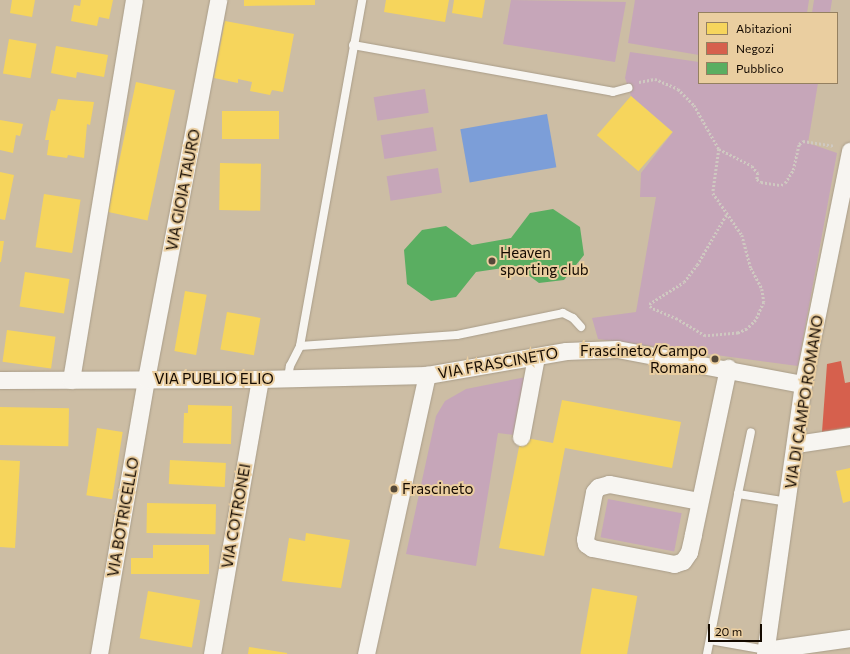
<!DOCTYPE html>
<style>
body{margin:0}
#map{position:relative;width:850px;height:654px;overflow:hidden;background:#ccbda4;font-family:Commissioner,sans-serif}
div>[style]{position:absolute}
.green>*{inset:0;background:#c6a6b9;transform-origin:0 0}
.water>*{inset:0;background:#7c9ed8;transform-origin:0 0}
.homes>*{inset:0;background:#f6d55c;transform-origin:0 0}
.shops>*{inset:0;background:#d6604d}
.public>*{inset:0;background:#5aae61}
.path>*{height:2.5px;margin-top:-1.25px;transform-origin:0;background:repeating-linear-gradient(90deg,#cfc9c1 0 2px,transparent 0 4px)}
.roads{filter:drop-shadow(0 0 1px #a99d89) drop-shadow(0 0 1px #a99d89)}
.lane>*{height:8px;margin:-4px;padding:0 4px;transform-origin:4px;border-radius:4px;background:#f7f5f1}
.street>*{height:17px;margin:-8.5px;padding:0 8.5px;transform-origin:8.5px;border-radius:8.5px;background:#f7f5f1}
.dots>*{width:11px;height:11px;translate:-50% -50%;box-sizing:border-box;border:2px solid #eacea0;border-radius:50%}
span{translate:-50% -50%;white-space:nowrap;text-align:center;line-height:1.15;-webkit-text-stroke:4px #eacea0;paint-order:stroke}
.street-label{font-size:15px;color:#140a00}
.poi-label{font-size:15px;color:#140a00}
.left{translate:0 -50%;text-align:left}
.right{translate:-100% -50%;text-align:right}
.legend{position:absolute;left:698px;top:12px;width:140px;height:72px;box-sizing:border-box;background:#eacea0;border:1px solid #948060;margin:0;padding:5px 7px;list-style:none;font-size:12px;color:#140a00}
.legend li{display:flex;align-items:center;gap:8px;height:20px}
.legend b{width:20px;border:1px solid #948060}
.scale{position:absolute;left:708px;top:624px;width:54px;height:18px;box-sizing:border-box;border:2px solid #140a00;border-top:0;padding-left:5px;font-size:12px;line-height:14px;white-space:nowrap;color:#140a00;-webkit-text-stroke:3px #eacea0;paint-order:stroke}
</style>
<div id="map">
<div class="green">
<div style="clip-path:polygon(511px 0,626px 2px,615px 62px,503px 44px)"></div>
<div style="clip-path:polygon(635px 0,809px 0,807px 13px,699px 13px,699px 55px,628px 43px)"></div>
<div style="clip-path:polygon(814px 0,832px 0,830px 13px,812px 13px)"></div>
<div style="clip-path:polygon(630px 52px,699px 62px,699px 83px,818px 83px,808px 143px,837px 153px,798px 366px,598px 339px,592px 318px,636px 312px,656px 197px,640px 197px,641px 173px,673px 132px,631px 96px,625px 78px)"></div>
<div style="left:425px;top:89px;width:24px;height:52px;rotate:81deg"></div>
<div style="left:433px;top:127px;width:24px;height:53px;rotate:81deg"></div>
<div style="left:438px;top:168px;width:25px;height:52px;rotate:81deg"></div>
<div style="clip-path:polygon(526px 377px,515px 435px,498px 433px,476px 566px,406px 554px,436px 416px,445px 401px,466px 389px)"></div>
<div style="left:608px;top:499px;width:75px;height:39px;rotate:11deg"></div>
</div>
<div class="water">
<div style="left:547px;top:114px;width:54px;height:88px;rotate:80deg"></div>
</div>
<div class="homes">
<div style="clip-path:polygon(12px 0,35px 0,32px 17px,10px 13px)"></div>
<div style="clip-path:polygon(81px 0,113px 0,109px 19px,99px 17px,97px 26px,71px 21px,74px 5px,80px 6px)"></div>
<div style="clip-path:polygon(244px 0,315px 0,315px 5px,244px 6px)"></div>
<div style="clip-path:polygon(386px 0,449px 0,445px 22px,384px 12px)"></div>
<div style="clip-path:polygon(454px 0,485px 0,482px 18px,452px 13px)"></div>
<div style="clip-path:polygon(225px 21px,294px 34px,283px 92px,272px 90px,270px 95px,250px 91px,252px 82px,238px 79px,238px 83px,214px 78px)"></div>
<div style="left:9px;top:39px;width:28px;height:35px;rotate:10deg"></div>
<div style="clip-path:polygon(56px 46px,108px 55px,104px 77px,77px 72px,76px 78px,51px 73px)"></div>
<div style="left:136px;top:82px;width:40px;height:133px;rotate:12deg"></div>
<div style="left:631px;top:96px;width:55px;height:52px;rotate:41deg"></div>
<div style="clip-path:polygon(58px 99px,94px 102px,90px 125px,87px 124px,84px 158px,68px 155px,67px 158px,47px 155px,49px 140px,45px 140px,51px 110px,55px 111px)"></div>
<div style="left:279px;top:111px;width:28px;height:57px;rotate:90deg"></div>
<div style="clip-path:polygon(0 120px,23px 124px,20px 136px,16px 135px,13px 153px,0 150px)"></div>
<div style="left:220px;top:163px;width:41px;height:47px;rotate:1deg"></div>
<div style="clip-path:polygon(0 172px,14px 175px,5px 220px,0 219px)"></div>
<div style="left:44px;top:194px;width:37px;height:54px;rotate:9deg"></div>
<div style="clip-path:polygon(0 241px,4px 241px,1px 262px,0 262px)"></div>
<div style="left:25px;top:272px;width:45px;height:35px;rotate:9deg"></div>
<div style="left:185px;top:291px;width:22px;height:61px;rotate:10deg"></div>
<div style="left:227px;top:312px;width:34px;height:38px;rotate:10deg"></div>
<div style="left:7px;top:330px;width:49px;height:32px;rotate:8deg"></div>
<div style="clip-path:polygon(562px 400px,681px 422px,672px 468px,565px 448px,544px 556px,499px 548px,521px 437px,553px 443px)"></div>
<div style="clip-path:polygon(188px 405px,232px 406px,231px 444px,183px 443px,184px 413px,188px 413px)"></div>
<div style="left:0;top:407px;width:69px;height:38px;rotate:1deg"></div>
<div style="left:97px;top:428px;width:26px;height:68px;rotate:9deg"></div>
<div style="clip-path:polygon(0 460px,20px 461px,15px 548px,0 547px)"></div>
<div style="left:170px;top:460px;width:56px;height:24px;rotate:3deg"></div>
<div style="clip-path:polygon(850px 468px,850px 501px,843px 503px,836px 471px)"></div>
<div style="left:147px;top:503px;width:69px;height:30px;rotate:1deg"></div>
<div style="clip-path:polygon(306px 533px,350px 540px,341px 588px,282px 581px,289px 538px,305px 541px)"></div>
<div style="clip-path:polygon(153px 545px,209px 545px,209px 574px,131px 574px,131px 558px,153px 558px)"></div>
<div style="left:592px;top:588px;width:46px;height:67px;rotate:10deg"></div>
<div style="left:148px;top:591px;width:53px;height:48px;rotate:10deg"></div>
<div style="clip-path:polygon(249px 647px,287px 653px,287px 654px,248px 654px)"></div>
</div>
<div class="shops">
<div style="clip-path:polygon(841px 361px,845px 383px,850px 382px,850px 427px,822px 432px,827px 364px)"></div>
</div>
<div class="public">
<div style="clip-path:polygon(553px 209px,580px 227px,584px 255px,564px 280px,539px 283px,516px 266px,476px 272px,456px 297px,431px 301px,407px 284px,404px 250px,422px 230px,446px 226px,472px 245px,511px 238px,530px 213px)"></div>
</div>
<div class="path">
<div style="left:639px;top:82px;width:16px;rotate:-11deg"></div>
<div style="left:655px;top:79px;width:25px;rotate:23deg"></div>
<div style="left:678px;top:89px;width:23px;rotate:45deg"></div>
<div style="left:694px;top:105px;width:51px;rotate:60.4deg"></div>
<div style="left:719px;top:149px;width:37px;rotate:27deg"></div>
<div style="left:752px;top:166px;width:9px;rotate:49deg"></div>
<div style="left:758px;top:173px;width:6px;rotate:99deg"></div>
<div style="left:757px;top:179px;width:5px;rotate:37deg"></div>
<div style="left:761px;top:182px;width:20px;rotate:9deg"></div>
<div style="left:781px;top:185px;width:4px;rotate:-27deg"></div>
<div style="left:785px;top:183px;width:15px;rotate:-58deg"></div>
<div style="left:793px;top:170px;width:27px;rotate:-77deg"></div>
<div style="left:799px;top:144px;width:5px;rotate:-37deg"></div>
<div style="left:803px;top:141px;width:31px;rotate:9deg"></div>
<div style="left:719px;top:149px;width:44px;rotate:97.8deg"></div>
<div style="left:713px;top:193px;width:51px;rotate:55.4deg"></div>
<div style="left:742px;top:235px;width:34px;rotate:75deg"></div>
<div style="left:751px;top:268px;width:24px;rotate:62deg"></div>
<div style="left:762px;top:289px;width:13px;rotate:81deg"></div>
<div style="left:764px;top:302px;width:20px;rotate:114deg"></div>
<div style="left:756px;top:320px;width:13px;rotate:135deg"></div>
<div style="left:747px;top:329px;width:10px;rotate:156deg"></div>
<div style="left:738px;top:333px;width:33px;rotate:175deg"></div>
<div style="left:705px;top:336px;width:33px;rotate:-149deg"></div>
<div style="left:677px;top:319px;width:28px;rotate:-157deg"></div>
<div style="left:651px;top:308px;width:4px;rotate:-117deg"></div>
<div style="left:649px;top:304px;width:41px;rotate:-32.2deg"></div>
<div style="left:684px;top:282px;width:21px;rotate:-53deg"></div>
<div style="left:697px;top:265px;width:58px;rotate:-59.9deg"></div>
</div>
<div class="roads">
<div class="lane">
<div style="left:353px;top:45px;width:264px;rotate:10.2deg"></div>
<div style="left:613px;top:92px;width:16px;rotate:-15deg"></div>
<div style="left:300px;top:346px;width:157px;rotate:-4deg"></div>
<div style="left:457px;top:335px;width:108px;rotate:-11.7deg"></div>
<div style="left:563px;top:313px;width:11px;rotate:27deg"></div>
<div style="left:573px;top:318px;width:12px;rotate:48deg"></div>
<div style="left:288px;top:378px;width:12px;rotate:-81deg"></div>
<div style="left:290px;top:366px;width:22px;rotate:-63deg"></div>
<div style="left:300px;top:346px;width:352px;rotate:-79.8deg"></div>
<div style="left:738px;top:494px;width:63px;rotate:-78.2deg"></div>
<div style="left:710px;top:640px;width:57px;rotate:10.1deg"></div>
<div style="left:707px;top:654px;width:163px;rotate:-79deg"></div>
<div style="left:738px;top:494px;width:51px;rotate:9.1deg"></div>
</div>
<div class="street">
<div style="left:0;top:380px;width:260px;rotate:-0.2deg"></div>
<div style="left:260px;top:379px;width:167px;rotate:-1.4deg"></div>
<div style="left:71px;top:380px;width:385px;rotate:-80.6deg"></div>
<div style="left:521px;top:437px;width:81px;rotate:-79.4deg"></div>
<div style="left:796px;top:444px;width:55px;rotate:-8.4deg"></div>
<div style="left:699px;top:501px;width:92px;rotate:-169.3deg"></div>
<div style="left:609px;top:484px;width:11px;rotate:165deg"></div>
<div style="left:598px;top:487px;width:6px;rotate:129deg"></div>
<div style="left:594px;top:492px;width:48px;rotate:100.8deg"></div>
<div style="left:585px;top:539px;width:5px;rotate:79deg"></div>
<div style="left:586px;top:544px;width:7px;rotate:34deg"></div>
<div style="left:592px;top:548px;width:84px;rotate:11deg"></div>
<div style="left:674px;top:564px;width:9px;rotate:-18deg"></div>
<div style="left:683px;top:561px;width:11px;rotate:-56deg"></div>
<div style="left:689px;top:552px;width:18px;rotate:-77deg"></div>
<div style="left:693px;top:534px;width:170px;rotate:-78.1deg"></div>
<div style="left:766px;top:650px;width:85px;rotate:-8.1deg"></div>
<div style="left:99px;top:654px;width:279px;rotate:-80.3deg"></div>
<div style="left:146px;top:379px;width:386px;rotate:-79.2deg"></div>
<div style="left:212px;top:654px;width:279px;rotate:-80.1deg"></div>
<div style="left:366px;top:654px;width:286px;rotate:-77.7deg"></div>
<div style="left:427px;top:375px;width:141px;rotate:-9.8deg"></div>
<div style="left:566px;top:351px;width:51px;rotate:-2.2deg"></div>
<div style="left:617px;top:349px;width:189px;rotate:10.7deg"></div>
<div style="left:765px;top:654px;width:273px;rotate:-82deg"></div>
<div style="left:803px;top:384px;width:238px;rotate:-78.6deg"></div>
</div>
</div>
<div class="dots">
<div style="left:492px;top:261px;background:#544939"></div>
<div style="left:715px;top:359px;background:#544939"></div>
<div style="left:394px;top:489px;background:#544939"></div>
</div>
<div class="street-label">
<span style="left:183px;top:190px;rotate:-79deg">VIA GIOIA TAURO</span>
<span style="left:498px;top:363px;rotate:-10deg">VIA FRASCINETO</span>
<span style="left:214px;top:379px">VIA PUBLIO ELIO</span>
<span style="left:804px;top:402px;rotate:-81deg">VIA DI CAMPO ROMANO</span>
<span style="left:236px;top:516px;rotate:-80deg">VIA COTRONEI</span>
<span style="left:123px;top:517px;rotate:-80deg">VIA BOTRICELLO</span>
</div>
<div class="poi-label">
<span class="left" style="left:500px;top:261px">Heaven<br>sporting club</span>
<span class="right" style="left:707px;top:359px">Frascineto/Campo<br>Romano</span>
<span class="left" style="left:402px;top:489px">Frascineto</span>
</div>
<ul class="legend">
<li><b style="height:11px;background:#f6d55c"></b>Abitazioni</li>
<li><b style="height:11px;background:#d6604d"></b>Negozi</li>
<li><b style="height:11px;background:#5aae61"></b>Pubblico</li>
</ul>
<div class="scale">20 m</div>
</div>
